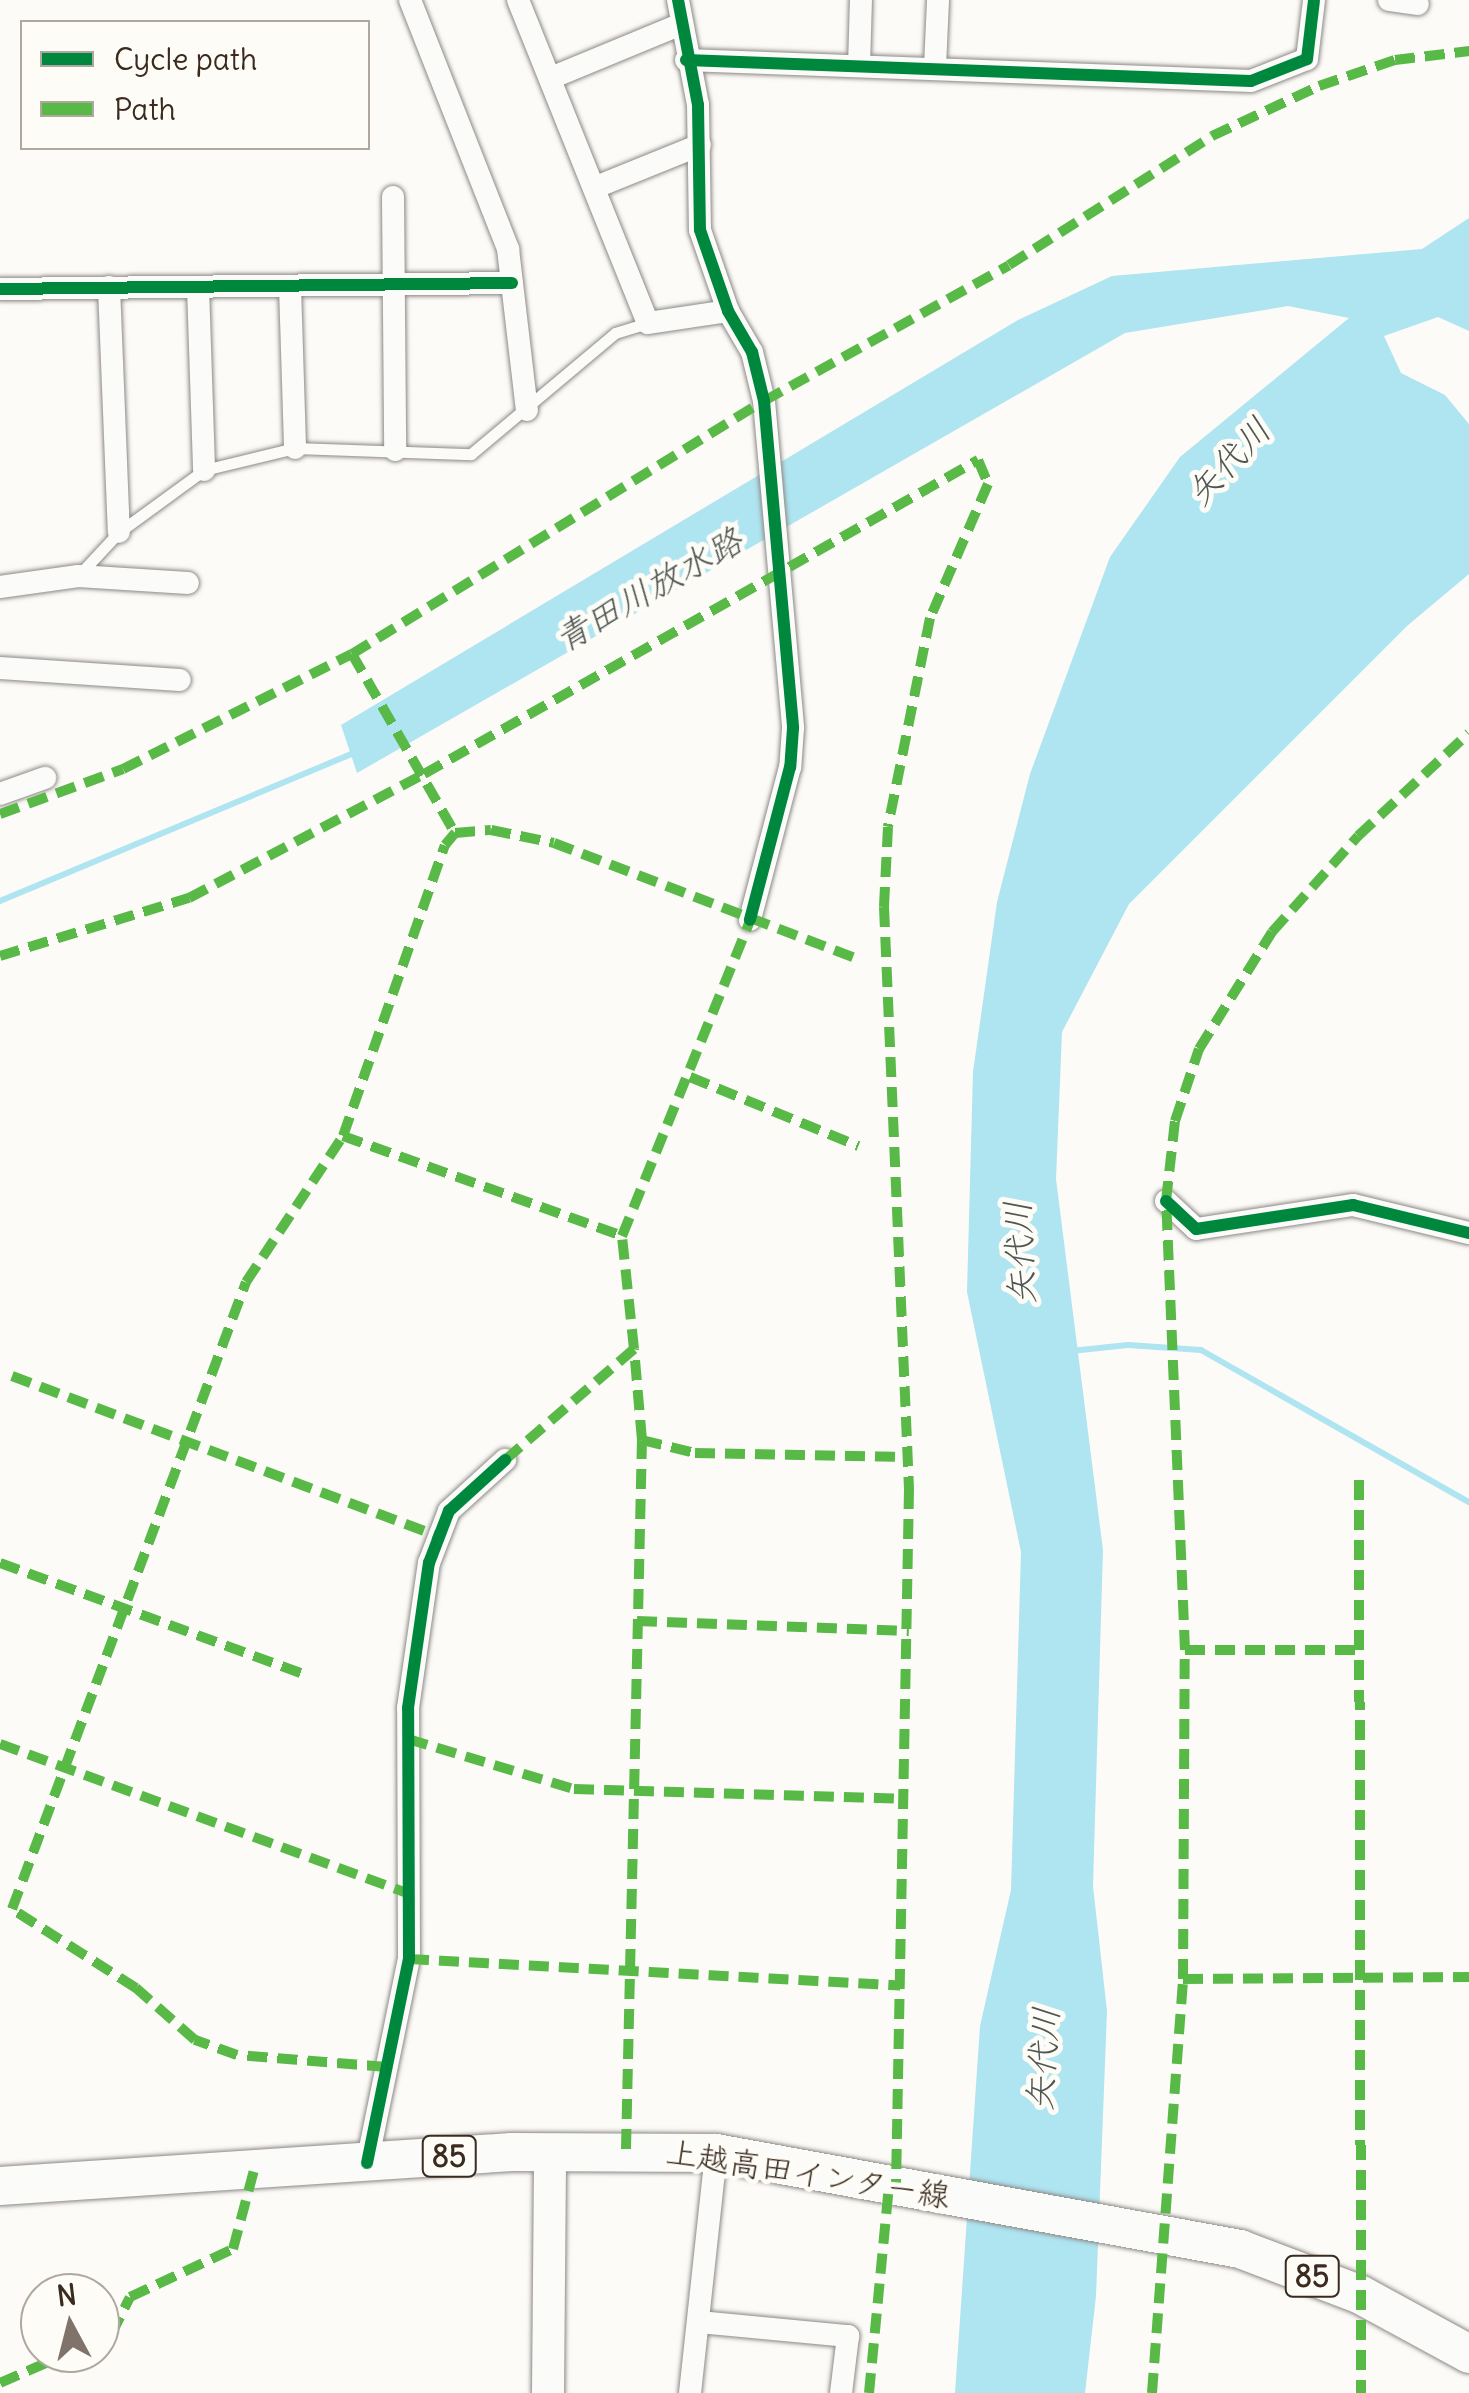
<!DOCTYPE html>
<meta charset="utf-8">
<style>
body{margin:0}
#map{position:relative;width:1469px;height:2393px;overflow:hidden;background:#fcfbf8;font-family:Delius,"Klee One",sans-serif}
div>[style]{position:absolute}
.water>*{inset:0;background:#afe4f1}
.stream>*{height:6px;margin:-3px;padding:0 3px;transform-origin:3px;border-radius:3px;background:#afe4f1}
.roads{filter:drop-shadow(0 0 2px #8d8985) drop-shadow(0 0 2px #8d8985)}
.lane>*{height:11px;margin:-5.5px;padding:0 5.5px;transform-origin:5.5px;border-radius:5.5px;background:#fbfbf9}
.street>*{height:22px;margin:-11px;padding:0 11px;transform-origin:11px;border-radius:11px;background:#fbfbf9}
.secondary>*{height:32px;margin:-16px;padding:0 16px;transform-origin:16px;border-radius:16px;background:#fbfbf9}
.primary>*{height:38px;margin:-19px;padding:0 19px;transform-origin:19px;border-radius:19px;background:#fbfbf9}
.quiet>*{height:10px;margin-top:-5px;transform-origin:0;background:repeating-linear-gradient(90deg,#58b947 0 20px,transparent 0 30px)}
.cycleway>*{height:12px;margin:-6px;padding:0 6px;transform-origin:6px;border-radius:6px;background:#00873e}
span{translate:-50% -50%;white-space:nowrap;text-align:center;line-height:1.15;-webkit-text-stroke:10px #fdfcf7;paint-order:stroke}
.shield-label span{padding:2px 8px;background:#fdfcf7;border:2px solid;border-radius:8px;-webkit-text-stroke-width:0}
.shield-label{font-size:30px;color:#3b2a1e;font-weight:700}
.street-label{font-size:32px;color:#3b2a1e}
.water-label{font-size:35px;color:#505652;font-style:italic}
.legend{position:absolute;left:20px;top:20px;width:350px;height:130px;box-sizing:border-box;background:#fdfcf7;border:2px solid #afa8a0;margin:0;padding:12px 18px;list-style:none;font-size:30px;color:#3b2a1e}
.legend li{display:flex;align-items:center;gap:20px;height:50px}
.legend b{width:50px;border:2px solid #afa8a0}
.north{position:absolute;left:20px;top:2273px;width:100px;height:100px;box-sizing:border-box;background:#fdfcf7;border:2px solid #afa8a0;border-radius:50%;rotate:353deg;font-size:28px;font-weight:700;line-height:40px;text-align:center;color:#3b2a1e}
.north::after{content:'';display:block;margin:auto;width:35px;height:45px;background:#7f736a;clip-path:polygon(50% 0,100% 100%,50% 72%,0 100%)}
</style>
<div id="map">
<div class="water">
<div style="clip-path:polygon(1469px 218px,1469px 331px,1438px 317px,1384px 336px,1401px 373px,1445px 395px,1469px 424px,1469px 574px,1407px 626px,1129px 904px,1062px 1032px,1056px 1179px,1103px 1550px,1093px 1886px,1107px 2011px,1096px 2296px,1085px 2393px,955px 2393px,980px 2026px,1011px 1890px,1021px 1552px,967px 1292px,973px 1072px,997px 902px,1030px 774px,1110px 557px,1180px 457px,1349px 318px,1288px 306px,1125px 333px,357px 773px,341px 725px,1018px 320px,1112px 276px,1422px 249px)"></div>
</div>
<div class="stream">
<div style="left:0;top:901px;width:389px;rotate:-22.7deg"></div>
<div style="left:1071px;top:1351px;width:57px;rotate:-6deg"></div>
<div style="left:1128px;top:1345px;width:73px;rotate:3.9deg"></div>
<div style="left:1201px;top:1350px;width:308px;rotate:29.6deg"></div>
</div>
<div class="roads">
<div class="lane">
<div style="left:78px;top:576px;width:60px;rotate:-47deg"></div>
<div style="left:119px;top:532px;width:105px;rotate:-36.1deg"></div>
<div style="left:204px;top:470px;width:94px;rotate:-13.6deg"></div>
<div style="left:295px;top:448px;width:176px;rotate:2deg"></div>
<div style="left:471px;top:454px;width:188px;rotate:-40deg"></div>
<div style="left:615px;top:333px;width:34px;rotate:-17deg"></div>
</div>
<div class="street">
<div style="left:410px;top:0;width:268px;rotate:68.5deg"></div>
<div style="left:508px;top:249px;width:162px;rotate:83.3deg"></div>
<div style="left:518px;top:0;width:348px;rotate:68.1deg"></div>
<div style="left:648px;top:323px;width:81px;rotate:-8.5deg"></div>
<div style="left:678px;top:0;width:107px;rotate:79.2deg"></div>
<div style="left:698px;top:105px;width:125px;rotate:89.1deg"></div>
<div style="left:700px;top:230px;width:86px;rotate:70.9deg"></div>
<div style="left:728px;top:311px;width:48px;rotate:59.7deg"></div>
<div style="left:752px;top:352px;width:50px;rotate:76.2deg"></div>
<div style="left:764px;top:401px;width:328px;rotate:84.9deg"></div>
<div style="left:793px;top:728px;width:39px;rotate:94deg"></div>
<div style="left:790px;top:767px;width:158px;rotate:104.7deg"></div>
<div style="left:1389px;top:0;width:29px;rotate:8deg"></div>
<div style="left:686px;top:60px;width:565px;rotate:2.13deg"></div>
<div style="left:1251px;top:81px;width:60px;rotate:-21.4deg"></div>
<div style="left:1307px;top:59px;width:59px;rotate:-83.2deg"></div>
<div style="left:859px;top:66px;width:66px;rotate:-88.3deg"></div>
<div style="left:935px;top:67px;width:67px;rotate:-87.4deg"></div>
<div style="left:551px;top:78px;width:139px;rotate:-22.5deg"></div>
<div style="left:596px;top:187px;width:112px;rotate:-22deg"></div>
<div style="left:393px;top:197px;width:253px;rotate:89.5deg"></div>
<div style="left:109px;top:287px;width:245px;rotate:87.7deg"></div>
<div style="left:198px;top:287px;width:183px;rotate:88.1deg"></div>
<div style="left:290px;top:287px;width:161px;rotate:88.2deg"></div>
<div style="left:0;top:289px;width:512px;rotate:-0.67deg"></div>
<div style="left:0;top:587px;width:79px;rotate:-8deg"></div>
<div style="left:78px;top:576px;width:110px;rotate:3.6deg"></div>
<div style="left:0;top:668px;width:180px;rotate:3.8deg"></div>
<div style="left:0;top:794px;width:48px;rotate:-19.6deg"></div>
<div style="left:1166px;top:1201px;width:41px;rotate:43deg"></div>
<div style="left:1196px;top:1229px;width:159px;rotate:-8.7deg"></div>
<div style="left:1353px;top:1205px;width:119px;rotate:13.6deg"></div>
<div style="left:367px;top:2163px;width:208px;rotate:-78.4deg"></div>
<div style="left:409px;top:1959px;width:251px;rotate:-90.2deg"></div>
<div style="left:408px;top:1708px;width:147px;rotate:-81.8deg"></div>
<div style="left:429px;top:1563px;width:56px;rotate:-69deg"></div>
<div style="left:449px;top:1511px;width:76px;rotate:-42.3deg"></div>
<div style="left:699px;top:2322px;width:150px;rotate:5.4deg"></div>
<div style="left:848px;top:2336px;width:57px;rotate:97deg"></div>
<div style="left:690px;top:2393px;width:241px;rotate:-83.8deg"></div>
</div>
<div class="secondary">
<div style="left:548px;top:2393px;width:241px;rotate:-89.5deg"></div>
</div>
<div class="primary">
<div style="left:0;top:2186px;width:513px;rotate:-3.8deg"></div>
<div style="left:512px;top:2152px;width:204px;rotate:0.3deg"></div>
<div style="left:716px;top:2153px;width:533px;rotate:10.38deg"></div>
<div style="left:1240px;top:2249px;width:129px;rotate:20.8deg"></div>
<div style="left:1361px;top:2295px;width:123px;rotate:28.6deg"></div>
</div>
</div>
<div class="quiet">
<div style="left:352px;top:654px;width:207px;rotate:60.1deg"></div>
<div style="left:0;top:814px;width:131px;rotate:-20.1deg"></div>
<div style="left:123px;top:769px;width:256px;rotate:-26.7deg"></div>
<div style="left:352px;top:654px;width:483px;rotate:-31.6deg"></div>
<div style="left:764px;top:401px;width:280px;rotate:-29deg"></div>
<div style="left:1009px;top:265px;width:241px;rotate:-32.4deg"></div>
<div style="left:1212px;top:136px;width:118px;rotate:-25deg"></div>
<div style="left:1319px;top:86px;width:80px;rotate:-18.9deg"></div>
<div style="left:1395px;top:60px;width:75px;rotate:-6.9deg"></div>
<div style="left:0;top:956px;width:198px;rotate:-17.1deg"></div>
<div style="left:189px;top:898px;width:266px;rotate:-27.8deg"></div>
<div style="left:424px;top:774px;width:637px;rotate:-29.54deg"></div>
<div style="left:978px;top:460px;width:26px;rotate:67deg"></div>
<div style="left:988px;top:484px;width:146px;rotate:113.4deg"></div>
<div style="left:930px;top:618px;width:213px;rotate:101.4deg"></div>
<div style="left:888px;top:827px;width:80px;rotate:92.9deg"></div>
<div style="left:884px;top:907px;width:583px;rotate:87.54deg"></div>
<div style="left:909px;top:1489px;width:698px;rotate:91.07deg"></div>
<div style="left:690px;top:1077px;width:182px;rotate:22.3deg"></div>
<div style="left:343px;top:1136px;width:296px;rotate:19.7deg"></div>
<div style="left:12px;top:1376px;width:454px;rotate:20.6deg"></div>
<div style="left:642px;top:1440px;width:55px;rotate:13.8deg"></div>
<div style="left:695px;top:1453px;width:212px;rotate:1.1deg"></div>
<div style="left:505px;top:1460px;width:170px;rotate:-40.7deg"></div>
<div style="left:634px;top:1349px;width:114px;rotate:-96.1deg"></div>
<div style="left:622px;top:1236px;width:341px;rotate:-67.9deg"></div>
<div style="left:1359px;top:1480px;width:913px;rotate:89.87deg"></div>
<div style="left:0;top:1563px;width:323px;rotate:20.1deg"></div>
<div style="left:637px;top:1621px;width:272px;rotate:2.1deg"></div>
<div style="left:1185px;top:1650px;width:176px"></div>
<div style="left:408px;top:1739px;width:173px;rotate:16.8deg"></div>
<div style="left:574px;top:1789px;width:329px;rotate:1.7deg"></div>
<div style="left:0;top:1744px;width:436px;rotate:20.1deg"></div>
<div style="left:409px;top:1959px;width:492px;rotate:3.1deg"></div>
<div style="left:1183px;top:1979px;width:286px;rotate:-0.4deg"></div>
<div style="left:387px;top:2067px;width:150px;rotate:-175.4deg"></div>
<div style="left:237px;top:2055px;width:45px;rotate:-160.3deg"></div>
<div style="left:195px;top:2040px;width:79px;rotate:-138.6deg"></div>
<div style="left:136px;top:1988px;width:147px;rotate:-147.5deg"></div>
<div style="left:12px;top:1909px;width:669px;rotate:-69.53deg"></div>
<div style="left:246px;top:1282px;width:175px;rotate:-56.4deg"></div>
<div style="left:343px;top:1136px;width:308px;rotate:-70.7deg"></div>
<div style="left:445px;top:845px;width:16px;rotate:-50deg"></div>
<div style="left:455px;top:833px;width:36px;rotate:-5deg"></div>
<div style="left:491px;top:830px;width:64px;rotate:11.7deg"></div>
<div style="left:554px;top:843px;width:329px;rotate:20.9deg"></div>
<div style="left:626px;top:2149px;width:709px;rotate:-88.71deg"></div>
<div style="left:642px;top:1440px;width:91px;rotate:-95deg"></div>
<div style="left:100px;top:2340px;width:12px;rotate:-24deg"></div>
<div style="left:111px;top:2335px;width:42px;rotate:-63.4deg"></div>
<div style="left:130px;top:2297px;width:114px;rotate:-25deg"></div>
<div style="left:233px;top:2249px;width:82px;rotate:-75.1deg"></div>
<div style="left:0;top:2383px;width:75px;rotate:-23.5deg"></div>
<div style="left:869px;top:2393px;width:208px;rotate:-84.5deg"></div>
<div style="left:1152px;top:2393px;width:415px;rotate:-85.7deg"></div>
<div style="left:1183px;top:1979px;width:329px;rotate:-89.7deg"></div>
<div style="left:1185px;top:1650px;width:449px;rotate:-92.4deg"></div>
<div style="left:1166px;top:1201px;width:81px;rotate:-83.6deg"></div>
<div style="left:1175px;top:1121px;width:76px;rotate:-71.6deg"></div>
<div style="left:1199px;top:1049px;width:138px;rotate:-58deg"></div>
<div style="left:1272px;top:932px;width:129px;rotate:-48.1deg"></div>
<div style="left:1358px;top:836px;width:151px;rotate:-42.9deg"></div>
</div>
<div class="cycleway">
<div style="left:678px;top:0;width:107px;rotate:79.2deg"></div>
<div style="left:698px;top:105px;width:125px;rotate:89.1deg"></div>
<div style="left:700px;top:230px;width:86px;rotate:70.9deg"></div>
<div style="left:728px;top:311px;width:48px;rotate:59.7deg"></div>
<div style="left:752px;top:352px;width:50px;rotate:76.2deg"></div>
<div style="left:764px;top:401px;width:328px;rotate:84.9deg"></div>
<div style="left:793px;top:728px;width:39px;rotate:94deg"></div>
<div style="left:790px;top:767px;width:158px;rotate:104.7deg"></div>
<div style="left:686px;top:60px;width:565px;rotate:2.13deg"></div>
<div style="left:1251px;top:81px;width:60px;rotate:-21.4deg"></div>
<div style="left:1307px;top:59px;width:59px;rotate:-83.2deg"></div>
<div style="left:0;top:289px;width:512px;rotate:-0.67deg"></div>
<div style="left:1166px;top:1201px;width:41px;rotate:43deg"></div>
<div style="left:1196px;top:1229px;width:159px;rotate:-8.7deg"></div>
<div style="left:1353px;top:1205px;width:119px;rotate:13.6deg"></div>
<div style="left:367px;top:2163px;width:208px;rotate:-78.4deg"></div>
<div style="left:409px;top:1959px;width:251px;rotate:-90.2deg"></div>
<div style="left:408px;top:1708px;width:147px;rotate:-81.8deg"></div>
<div style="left:429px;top:1563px;width:56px;rotate:-69deg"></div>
<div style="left:449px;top:1511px;width:76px;rotate:-42.3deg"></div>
</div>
<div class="shield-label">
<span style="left:449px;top:2156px">85</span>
<span style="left:1312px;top:2276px">85</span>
</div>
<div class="street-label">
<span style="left:808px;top:2174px;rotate:9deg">上越高田インター線</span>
</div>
<div class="water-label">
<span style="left:1228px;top:461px;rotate:-47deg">矢代川</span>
<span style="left:648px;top:589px;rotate:-30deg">青田川放水路</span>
<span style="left:1019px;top:1253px;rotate:-93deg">矢代川</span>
<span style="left:1042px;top:2059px;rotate:-86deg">矢代川</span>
</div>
<ul class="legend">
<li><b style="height:12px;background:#00873e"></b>Cycle path</li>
<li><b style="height:12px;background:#58b947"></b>Path</li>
</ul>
<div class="north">N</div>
</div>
